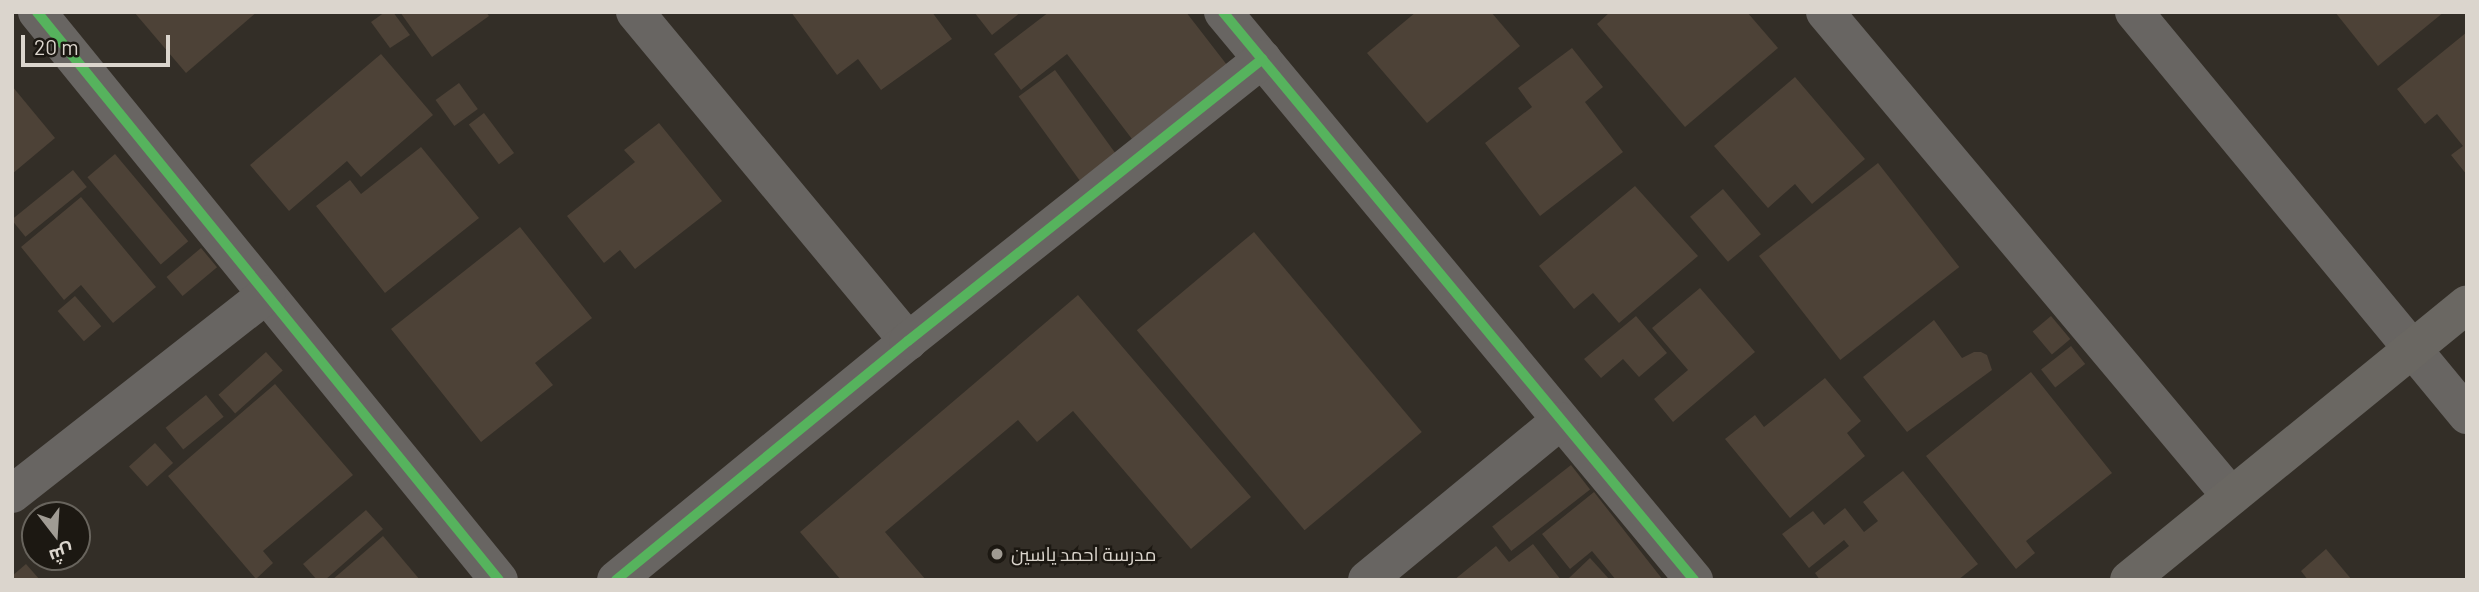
<!DOCTYPE html>
<meta charset="utf-8">
<style>
body{margin:0}
#map{position:relative;width:2479px;height:592px;overflow:hidden;background:#332e27;font-family:Barlow,Cairo,sans-serif}
div>[style]{position:absolute}
.building>*{inset:0;background:#4d4237;transform-origin:0 0}
.street>*{height:38px;margin:-19px;padding:0 19px;transform-origin:19px;border-radius:19px;background:#686562}
.secondary>*{height:38px;margin:-19px;padding:0 19px;transform-origin:19px;border-radius:19px;background:#6a6762}
.cycleway>*{height:10px;margin:-5px;padding:0 5px;transform-origin:5px;border-radius:5px;background:#56b35d}
.dots>*{width:19px;height:19px;translate:-50% -50%;box-sizing:border-box;border:4px solid #1c1812;border-radius:50%}
span{translate:-50% -50%;white-space:nowrap;text-align:center;line-height:1.15;-webkit-text-stroke:5px #1c1812;paint-order:stroke}
.poi-label{font-size:19px;color:#dbd5cd}
.left{translate:0 -50%;text-align:left}
.frame{position:absolute;inset:0;border:14px solid #dbd5cd;pointer-events:none}
.north{position:absolute;left:21px;top:501px;width:70px;height:70px;box-sizing:border-box;background:#1c1812;border:2px solid #68645d;border-radius:50%;rotate:163deg;font-size:19px;font-weight:700;line-height:28px;text-align:center;color:#dbd5cd}
.north::after{content:'';display:block;margin:auto;width:24px;height:32px;background:#a09b93;clip-path:polygon(50% 0,100% 100%,50% 72%,0 100%)}
.scale{position:absolute;left:21px;top:35px;width:149px;height:32px;box-sizing:border-box;border:4px solid #dbd5cd;border-top:0;padding-left:9px;font-size:21px;line-height:24px;white-space:nowrap;color:#dbd5cd;-webkit-text-stroke:5px #1c1812;paint-order:stroke}
</style>
<div id="map">
<div class="building">
<div style="clip-path:polygon(134px 12px,257px 12px,186px 73px)"></div>
<div style="clip-path:polygon(385px 12px,393px 12px,410px 35px,390px 48px,371px 22px)"></div>
<div style="clip-path:polygon(400px 12px,486px 12px,489px 16px,432px 57px)"></div>
<div style="clip-path:polygon(791px 12px,932px 12px,952px 39px,881px 90px,858px 59px,837px 75px)"></div>
<div style="clip-path:polygon(974px 12px,1021px 12px,992px 35px)"></div>
<div style="clip-path:polygon(1049px 12px,1186px 12px,1227px 65px,1132px 139px,1067px 54px,1021px 90px,994px 54px)"></div>
<div style="clip-path:polygon(1416px 12px,1491px 12px,1520px 46px,1427px 123px,1367px 53px)"></div>
<div style="clip-path:polygon(1610px 12px,1747px 12px,1778px 48px,1685px 127px,1597px 24px)"></div>
<div style="clip-path:polygon(2335px 12px,2444px 12px,2378px 66px)"></div>
<div style="clip-path:polygon(2467px 32px,2467px 175px,2451px 155px,2463px 146px,2437px 114px,2425px 124px,2397px 89px)"></div>
<div style="clip-path:polygon(1572px 48px,1603px 87px,1585px 102px,1623px 152px,1540px 216px,1485px 143px,1532px 107px,1518px 88px)"></div>
<div style="clip-path:polygon(381px 54px,433px 115px,361px 177px,347px 161px,289px 211px,250px 165px)"></div>
<div style="left:1055px;top:70px;width:104px;height:45px;rotate:54deg"></div>
<div style="clip-path:polygon(1795px 77px,1865px 159px,1812px 204px,1795px 184px,1768px 208px,1714px 146px)"></div>
<div style="left:459px;top:83px;width:32px;height:29px;rotate:54deg"></div>
<div style="clip-path:polygon(12px 86px,55px 138px,12px 174px)"></div>
<div style="left:484px;top:113px;width:50px;height:19px;rotate:53deg"></div>
<div style="clip-path:polygon(659px 123px,722px 201px,635px 269px,620px 250px,604px 263px,567px 216px,635px 162px,624px 150px)"></div>
<div style="clip-path:polygon(421px 147px,479px 218px,385px 293px,316px 206px,350px 180px,361px 194px)"></div>
<div style="left:115px;top:154px;width:114px;height:36px;rotate:50deg"></div>
<div style="left:1878px;top:163px;width:132px;height:151px;rotate:52deg"></div>
<div style="left:73px;top:170px;width:22px;height:79px;rotate:51deg"></div>
<div style="clip-path:polygon(1635px 186px,1698px 256px,1619px 323px,1593px 293px,1574px 309px,1539px 266px)"></div>
<div style="left:1723px;top:189px;width:59px;height:43px;rotate:50deg"></div>
<div style="clip-path:polygon(81px 197px,156px 287px,113px 323px,81px 285px,64px 300px,21px 247px)"></div>
<div style="clip-path:polygon(520px 227px,592px 318px,535px 363px,553px 385px,481px 442px,391px 329px)"></div>
<div style="left:1254px;top:232px;width:261px;height:153px;rotate:50deg"></div>
<div style="left:201px;top:248px;width:25px;height:45px;rotate:50deg"></div>
<div style="clip-path:polygon(1700px 288px,1755px 352px,1673px 422px,1654px 399px,1688px 370px,1652px 328px)"></div>
<div style="clip-path:polygon(1078px 295px,1251px 497px,1191px 549px,1073px 411px,1037px 442px,1018px 420px,885px 532px,926px 580px,841px 580px,800px 532px)"></div>
<div style="left:75px;top:296px;width:40px;height:23px;rotate:49deg"></div>
<div style="clip-path:polygon(1636px 316px,1667px 353px,1639px 377px,1623px 359px,1601px 378px,1584px 359px)"></div>
<div style="left:2051px;top:316px;width:30px;height:24px;rotate:50deg"></div>
<div style="clip-path:polygon(1934px 320px,1962px 358px,1974px 352px,1981px 352px,1987px 355px,1992px 370px,1907px 432px,1863px 377px)"></div>
<div style="left:2071px;top:346px;width:23px;height:38px;rotate:52deg"></div>
<div style="left:266px;top:352px;width:25px;height:64px;rotate:48deg"></div>
<div style="clip-path:polygon(2031px 372px,2112px 473px,2026px 541px,2035px 553px,2016px 569px,1926px 456px)"></div>
<div style="clip-path:polygon(1825px 378px,1861px 421px,1847px 433px,1865px 456px,1790px 518px,1725px 439px,1755px 415px,1764px 427px)"></div>
<div style="clip-path:polygon(275px 384px,353px 475px,263px 551px,273px 563px,256px 579px,168px 476px)"></div>
<div style="left:206px;top:395px;width:28px;height:52px;rotate:51deg"></div>
<div style="left:155px;top:443px;width:27px;height:35px;rotate:48deg"></div>
<div style="left:1571px;top:465px;width:31px;height:100px;rotate:52deg"></div>
<div style="clip-path:polygon(1903px 471px,1978px 564px,1958px 580px,1820px 580px,1815px 573px,1849px 546px,1844px 540px,1809px 568px,1782px 534px,1813px 511px,1824px 525px,1845px 508px,1864px 532px,1878px 521px,1863px 502px)"></div>
<div style="clip-path:polygon(1594px 492px,1663px 580px,1616px 580px,1592px 551px,1570px 569px,1542px 534px)"></div>
<div style="clip-path:polygon(366px 510px,383px 529px,325px 580px,317px 580px,303px 564px)"></div>
<div style="clip-path:polygon(383px 536px,420px 580px,332px 580px)"></div>
<div style="clip-path:polygon(1533px 544px,1561px 580px,1454px 580px,1496px 546px,1509px 562px)"></div>
<div style="clip-path:polygon(2326px 549px,2352px 580px,2308px 580px,2301px 571px)"></div>
<div style="clip-path:polygon(1590px 558px,1610px 580px,1571px 580px,1569px 578px)"></div>
<div style="clip-path:polygon(26px 564px,40px 580px,12px 580px,12px 576px)"></div>
</div>
<div class="street">
<div style="left:37px;top:12px;width:732px;rotate:50.88deg"></div>
<div style="left:635px;top:12px;width:428px;rotate:50.3deg"></div>
<div style="left:1223px;top:12px;width:738px;rotate:50.33deg"></div>
<div style="left:1825px;top:12px;width:632px;rotate:50.01deg"></div>
<div style="left:2134px;top:12px;width:523px;rotate:50.43deg"></div>
<div style="left:12px;top:494px;width:323px;rotate:-38.1deg"></div>
<div style="left:616px;top:580px;width:377px;rotate:-39.3deg"></div>
<div style="left:908px;top:341px;width:453px;rotate:-38.5deg"></div>
<div style="left:1367px;top:580px;width:250px;rotate:-39.5deg"></div>
</div>
<div class="secondary">
<div style="left:2129px;top:580px;width:436px;rotate:-39.2deg"></div>
</div>
<div class="cycleway">
<div style="left:37px;top:12px;width:732px;rotate:50.88deg"></div>
<div style="left:1223px;top:12px;width:738px;rotate:50.33deg"></div>
<div style="left:616px;top:580px;width:377px;rotate:-39.3deg"></div>
<div style="left:908px;top:341px;width:453px;rotate:-38.5deg"></div>
</div>
<div class="dots">
<div style="left:997px;top:554px;background:#a09b93"></div>
</div>
<div class="poi-label">
<span class="left" style="left:1011px;top:554px">مدرسة احمد ياسين</span>
</div>
<div class="frame"></div>
<div class="north">ش</div>
<div class="scale">20 m</div>
</div>
